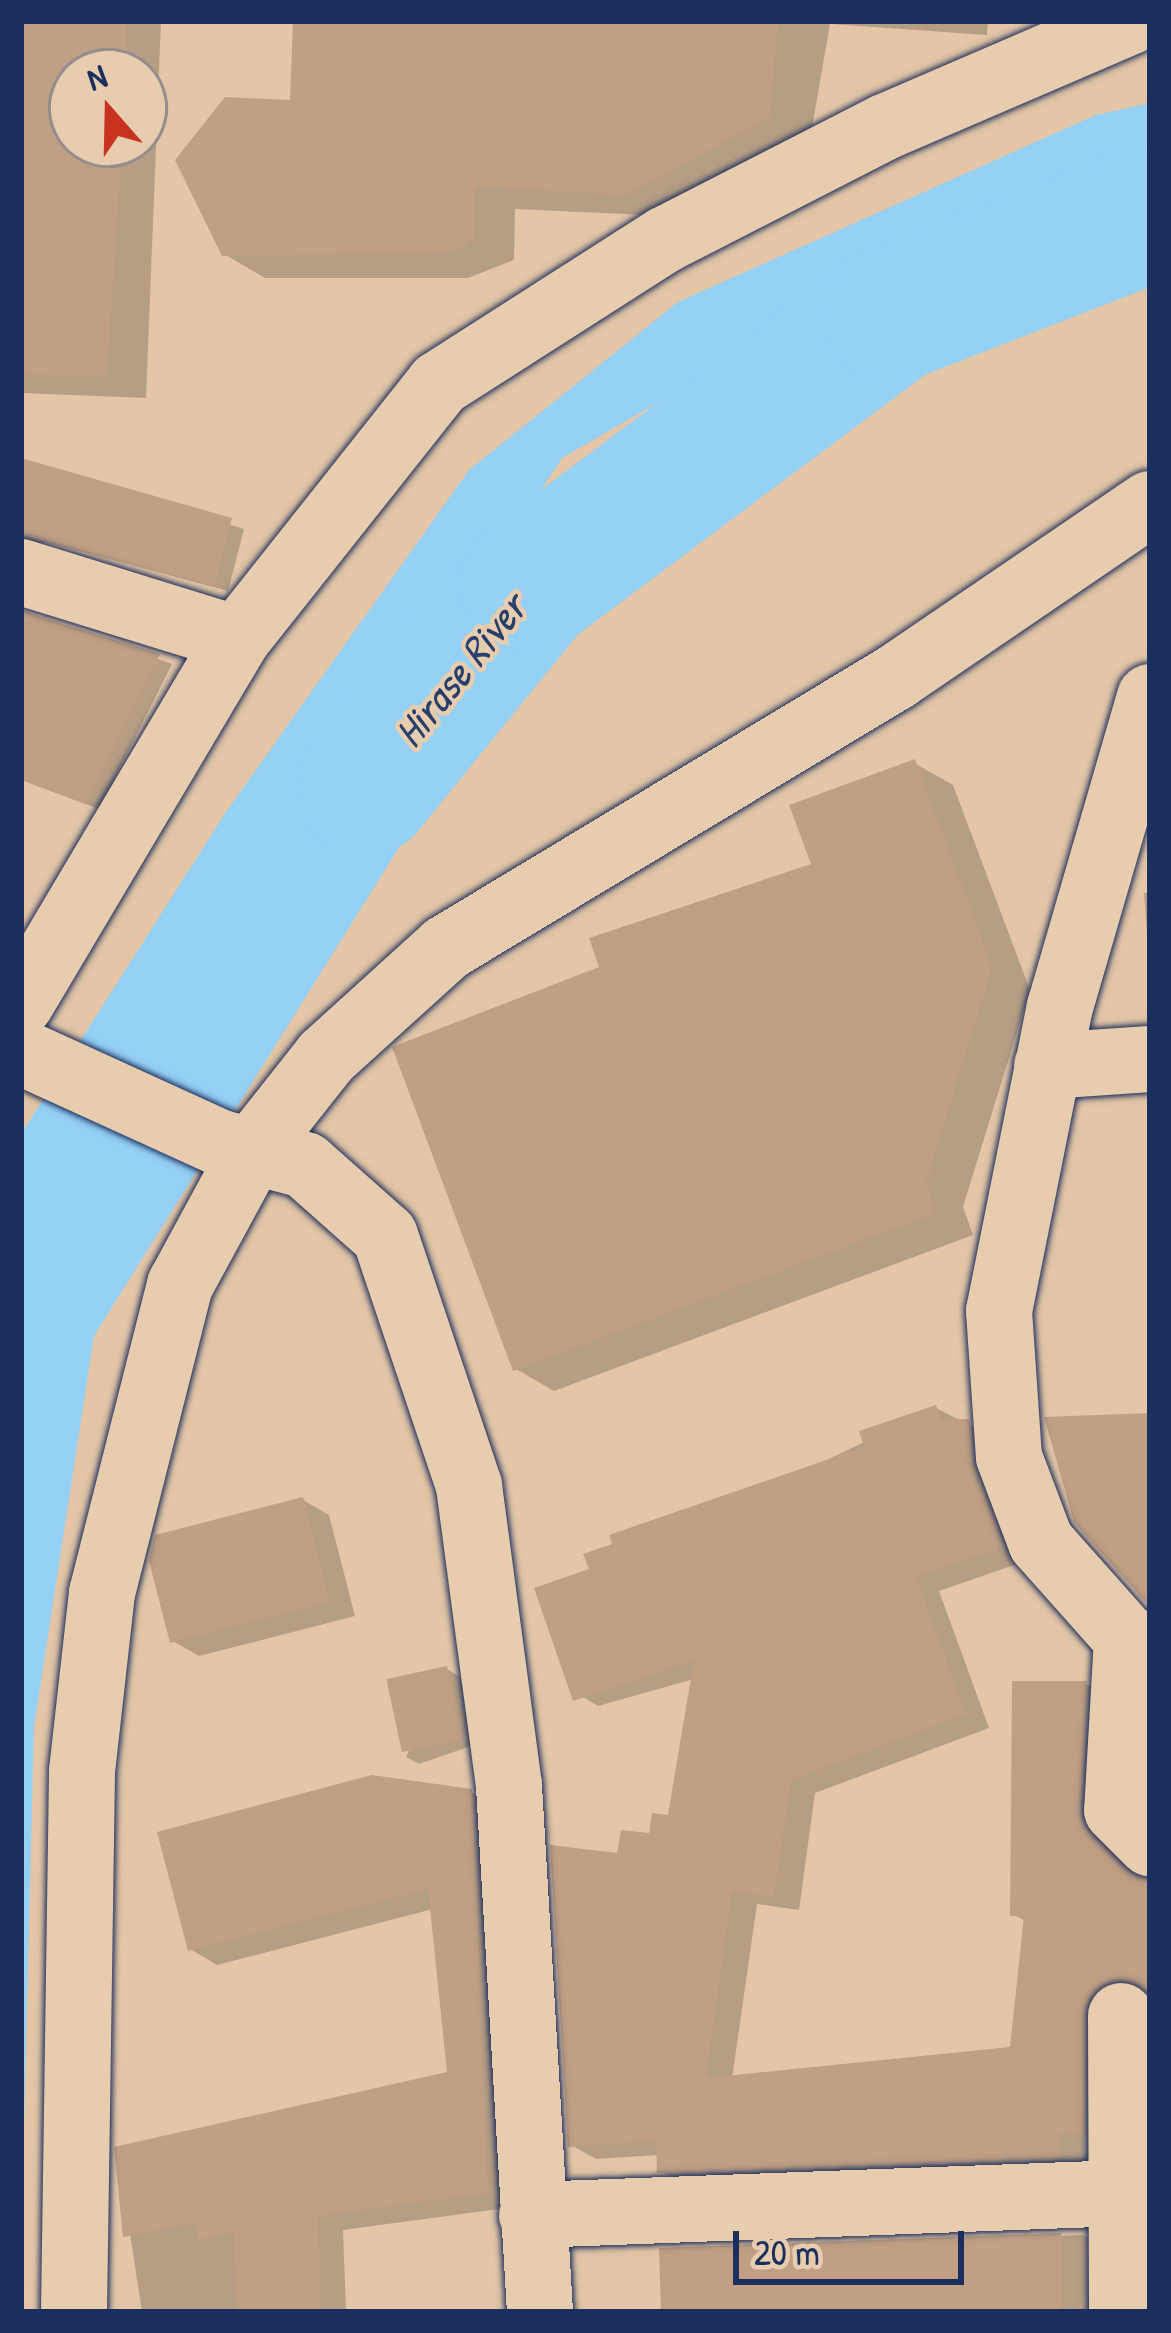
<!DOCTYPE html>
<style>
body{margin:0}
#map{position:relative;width:1171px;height:2333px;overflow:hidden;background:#e4c6a6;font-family:"Patrick Hand",sans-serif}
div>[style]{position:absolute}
.water>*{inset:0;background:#95d0f5}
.shadow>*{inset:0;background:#0003}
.river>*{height:138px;margin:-69px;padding:0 69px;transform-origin:69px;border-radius:69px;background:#95d0f5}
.building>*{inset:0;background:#c09f83;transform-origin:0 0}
.roads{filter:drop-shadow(0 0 3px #1b2f5e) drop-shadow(0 0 3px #1b2f5e)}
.minor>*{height:66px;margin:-33px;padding:0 33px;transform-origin:33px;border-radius:33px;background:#e7ccae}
span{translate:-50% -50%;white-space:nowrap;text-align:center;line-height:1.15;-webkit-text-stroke:9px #e7ccae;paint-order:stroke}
.water-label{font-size:42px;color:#273f6d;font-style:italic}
.frame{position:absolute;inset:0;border:24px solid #1b2f5e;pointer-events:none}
.north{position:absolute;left:48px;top:48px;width:120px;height:120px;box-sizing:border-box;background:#e7ccae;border:3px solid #958d8e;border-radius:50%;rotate:340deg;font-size:33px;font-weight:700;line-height:48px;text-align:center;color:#1b2f5e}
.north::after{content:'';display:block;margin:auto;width:42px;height:54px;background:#c8321e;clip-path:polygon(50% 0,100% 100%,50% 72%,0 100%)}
.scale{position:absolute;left:733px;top:2231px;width:231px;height:54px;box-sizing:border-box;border:6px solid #1b2f5e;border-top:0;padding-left:15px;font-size:36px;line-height:42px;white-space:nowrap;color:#1b2f5e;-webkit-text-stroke:9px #e7ccae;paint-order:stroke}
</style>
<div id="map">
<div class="water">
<div style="clip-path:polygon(1150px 103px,1150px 206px,1102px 201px,764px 341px,562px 458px,494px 561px,473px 729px,94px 1336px,34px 1727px,21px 2246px,21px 1134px,226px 812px,469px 470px,678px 302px,1096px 115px)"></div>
</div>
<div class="shadow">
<div style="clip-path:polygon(evenodd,21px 21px,161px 21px,146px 398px,21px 393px,21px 21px,72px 72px,144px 72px,144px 144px,72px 144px,72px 72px)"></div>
<div style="clip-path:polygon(296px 21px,988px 21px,987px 35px,830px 24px,810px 139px,669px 216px,515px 209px,514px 260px,468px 278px,265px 278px,224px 254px,293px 103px)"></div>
<div style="clip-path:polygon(21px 462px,244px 529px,228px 591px,46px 542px,21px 548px)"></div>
<div style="clip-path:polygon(21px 610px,172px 664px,99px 809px,21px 779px)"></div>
<div style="clip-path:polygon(914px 763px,953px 785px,1030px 990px,963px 1207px,973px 1235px,554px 1391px,516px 1369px,603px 968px,815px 866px)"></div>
<div style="clip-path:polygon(1144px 893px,1150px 893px,1150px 972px)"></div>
<div style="clip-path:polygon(936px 1408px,993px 1437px,1026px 1561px,939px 1591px,989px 1728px,815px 1793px,799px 1910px,757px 1904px,732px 2079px,1013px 2050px,1027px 1922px,1013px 1914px,1086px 1684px,1111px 1698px,1106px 1839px,1150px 1879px,1150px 1992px,1126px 1997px,1108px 2170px,685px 2185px,660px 2171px,659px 2155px,596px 2159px,571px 2145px,652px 1837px,671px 1819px,694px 1679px,598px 1706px,573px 1691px,593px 1571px)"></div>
<div style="clip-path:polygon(303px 1500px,329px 1515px,355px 1616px,199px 1656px,173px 1641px)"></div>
<div style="clip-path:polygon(447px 1669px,460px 1677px,474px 1745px,419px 1764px,406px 1757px)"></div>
<div style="clip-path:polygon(471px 1792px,497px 1807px,514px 2207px,343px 2230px,346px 2312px,142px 2312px,117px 2149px,450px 2075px,433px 1909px,217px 1965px,190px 1949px)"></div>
<div style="clip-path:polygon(1083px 2235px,1108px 2249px,1111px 2312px,664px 2312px,662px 2251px)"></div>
</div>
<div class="river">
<div style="left:365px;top:787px;width:260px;rotate:-50.9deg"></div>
<div style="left:529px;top:585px;width:452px;rotate:-36.8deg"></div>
<div style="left:891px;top:314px;width:278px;rotate:-21.3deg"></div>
</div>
<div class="building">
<div style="clip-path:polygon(21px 21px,127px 21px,126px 72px,72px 72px,72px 144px,122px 144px,107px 377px,21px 374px)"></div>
<div style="clip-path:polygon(293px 21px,778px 21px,770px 117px,627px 195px,475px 187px,474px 238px,452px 253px,222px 256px,175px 160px,225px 97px,290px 100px)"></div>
<div style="clip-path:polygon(21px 458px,232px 518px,215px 586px,21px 536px)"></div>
<div style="clip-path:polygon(21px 611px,160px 654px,85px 804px,21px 780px)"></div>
<div style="clip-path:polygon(915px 759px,992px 967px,926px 1183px,936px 1213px,513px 1371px,392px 1047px,599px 967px,589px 938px,811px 864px,789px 805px)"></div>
<div style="clip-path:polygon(936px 1405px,941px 1420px,969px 1419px,1003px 1547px,916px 1577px,966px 1714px,791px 1780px,774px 1897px,732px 1892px,706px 2078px,1010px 2047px,1024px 1916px,1010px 1916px,1012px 1681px,1087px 1681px,1082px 1822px,1123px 1870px,1150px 1879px,1150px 1994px,1120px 1979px,1088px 1998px,1084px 2134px,1060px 2133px,1060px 2158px,657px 2173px,656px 2141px,568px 2147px,550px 1845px,617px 1853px,621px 1830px,649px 1833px,652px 1813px,668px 1815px,694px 1660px,573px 1701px,534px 1588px,589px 1569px,583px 1554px,612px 1544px,609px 1535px,864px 1447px,859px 1431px)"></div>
<div style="clip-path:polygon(1150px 1413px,1150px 1607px,1074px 1522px,1044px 1417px)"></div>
<div style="clip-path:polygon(303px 1497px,330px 1602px,170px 1643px,149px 1561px,155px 1535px)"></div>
<div style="left:447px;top:1666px;width:75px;height:62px;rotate:78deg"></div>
<div style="clip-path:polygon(372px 1775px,472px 1789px,488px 2193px,318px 2216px,321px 2312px,236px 2312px,234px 2233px,198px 2240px,195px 2223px,123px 2237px,114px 2147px,447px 2072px,428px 1889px,188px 1951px,157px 1832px)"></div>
<div style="clip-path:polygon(1061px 2233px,1062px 2312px,661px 2312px,659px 2248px)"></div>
</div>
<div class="roads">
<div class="minor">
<div style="left:21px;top:572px;width:226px;rotate:17.2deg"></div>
<div style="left:1150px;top:697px;width:322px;rotate:106.2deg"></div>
<div style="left:1060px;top:1006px;width:311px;rotate:101.3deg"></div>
<div style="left:999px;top:1311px;width:146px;rotate:86.1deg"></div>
<div style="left:1009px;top:1457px;width:91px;rotate:69.4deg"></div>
<div style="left:1041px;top:1542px;width:130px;rotate:48.4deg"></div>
<div style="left:1127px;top:1639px;width:24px;rotate:17deg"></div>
<div style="left:21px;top:1003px;width:423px;rotate:-59.3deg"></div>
<div style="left:237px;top:639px;width:325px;rotate:-51.6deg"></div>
<div style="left:439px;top:384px;width:269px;rotate:-32.6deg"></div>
<div style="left:666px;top:239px;width:246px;rotate:-27.1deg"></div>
<div style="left:885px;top:127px;width:268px;rotate:-23.3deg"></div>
<div style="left:21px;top:1052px;width:220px;rotate:24.5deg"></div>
<div style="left:221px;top:1143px;width:87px;rotate:14.7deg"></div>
<div style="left:305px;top:1165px;width:107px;rotate:41.6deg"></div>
<div style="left:385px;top:1236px;width:264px;rotate:71.4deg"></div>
<div style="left:469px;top:1486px;width:303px;rotate:82.4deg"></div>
<div style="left:509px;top:1786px;width:527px;rotate:86.63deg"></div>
<div style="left:1047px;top:1066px;width:103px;rotate:-3.9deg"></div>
<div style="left:1127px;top:1639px;width:171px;rotate:93.3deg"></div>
<div style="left:1117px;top:1810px;width:47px;rotate:45deg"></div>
<div style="left:1121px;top:2016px;width:296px;rotate:89.8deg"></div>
<div style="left:532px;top:2215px;width:618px;rotate:-2.13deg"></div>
<div style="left:74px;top:2312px;width:541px;rotate:-89.15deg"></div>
<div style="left:82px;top:1771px;width:179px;rotate:-83.6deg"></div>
<div style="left:102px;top:1593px;width:318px;rotate:-75.8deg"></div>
<div style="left:180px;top:1285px;width:157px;rotate:-61.5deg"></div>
<div style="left:255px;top:1147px;width:115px;rotate:-51.7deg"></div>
<div style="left:326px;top:1057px;width:162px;rotate:-42.2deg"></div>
<div style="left:446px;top:948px;width:525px;rotate:-31.06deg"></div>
<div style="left:896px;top:677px;width:307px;rotate:-34.3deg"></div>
</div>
</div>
<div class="water-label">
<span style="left:460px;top:670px;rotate:-51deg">Hirase River</span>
</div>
<div class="frame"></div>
<div class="north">N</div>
<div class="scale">20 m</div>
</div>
